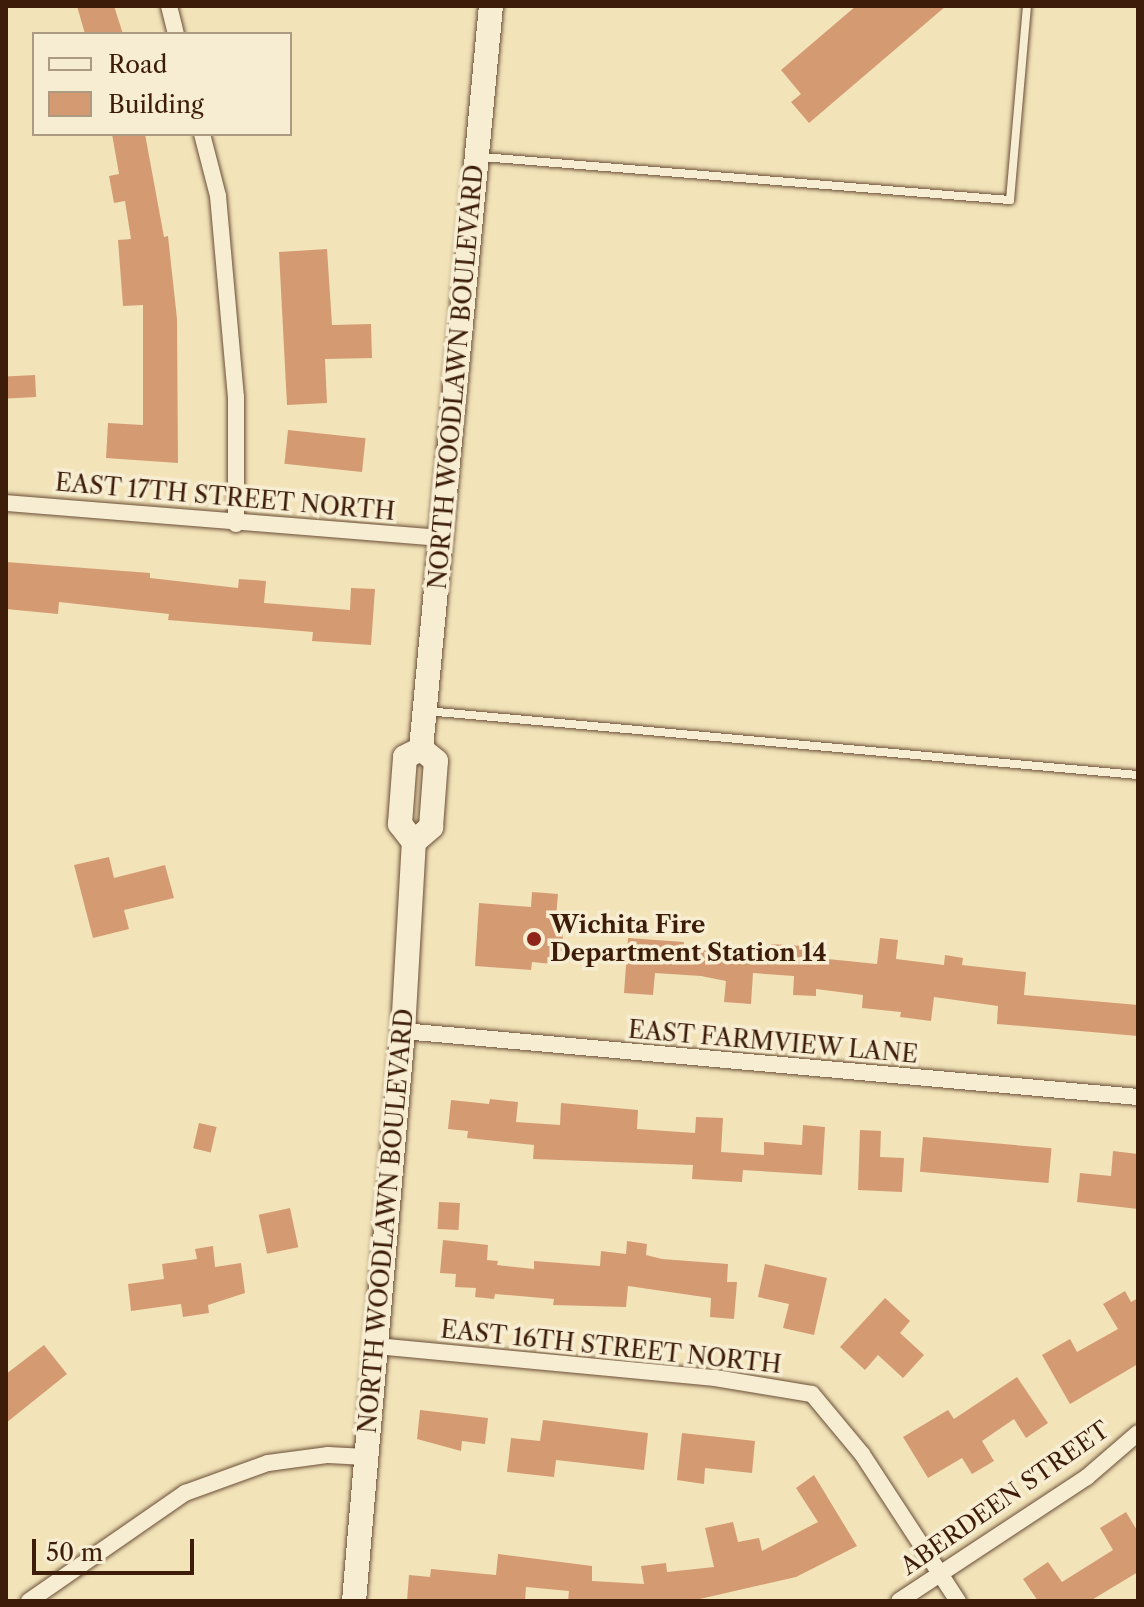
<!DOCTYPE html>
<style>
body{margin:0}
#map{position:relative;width:1144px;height:1607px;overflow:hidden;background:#f2e3b9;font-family:"Libre Caslon Text",serif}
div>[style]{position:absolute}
.building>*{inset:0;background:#d49b73;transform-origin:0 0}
.roads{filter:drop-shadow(0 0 2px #6a4e36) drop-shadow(0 0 2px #6a4e36)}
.lane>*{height:8px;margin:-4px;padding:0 4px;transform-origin:4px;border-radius:4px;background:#f7edd2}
.street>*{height:16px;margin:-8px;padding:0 8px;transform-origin:8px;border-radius:8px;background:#f7edd2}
.secondary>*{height:24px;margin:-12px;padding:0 12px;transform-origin:12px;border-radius:12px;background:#f7edd2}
.dots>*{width:22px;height:22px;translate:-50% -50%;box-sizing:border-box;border:4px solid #f7edd2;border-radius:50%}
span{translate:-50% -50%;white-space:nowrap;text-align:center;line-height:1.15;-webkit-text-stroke:7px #f7edd2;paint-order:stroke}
.street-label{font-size:24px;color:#3d1d0a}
.poi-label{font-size:24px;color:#3d1d0a;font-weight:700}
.left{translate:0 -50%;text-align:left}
.frame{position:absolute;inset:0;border:8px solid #3d1d0a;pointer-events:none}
.legend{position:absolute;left:32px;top:32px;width:260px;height:104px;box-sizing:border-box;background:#f7edd2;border:2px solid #ad9a82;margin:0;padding:10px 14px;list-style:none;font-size:24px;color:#3d1d0a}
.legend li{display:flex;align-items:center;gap:16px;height:40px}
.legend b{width:40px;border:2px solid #ad9a82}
.scale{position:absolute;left:32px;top:1539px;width:162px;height:36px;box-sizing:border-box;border:4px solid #3d1d0a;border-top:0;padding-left:10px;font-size:24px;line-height:28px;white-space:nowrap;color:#3d1d0a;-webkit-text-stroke:6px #f7edd2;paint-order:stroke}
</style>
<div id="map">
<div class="building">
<div style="clip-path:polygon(77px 6px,114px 6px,123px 34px,85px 34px)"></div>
<div style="clip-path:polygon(856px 6px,946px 6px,809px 123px,791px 102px,801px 94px,781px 70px)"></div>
<div style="clip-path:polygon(112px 134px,145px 134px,164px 237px,168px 236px,177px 319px,178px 463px,106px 458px,108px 423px,143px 425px,143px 305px,123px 306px,118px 240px,131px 239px,125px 201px,114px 203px,109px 176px,119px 174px)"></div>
<div style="clip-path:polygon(327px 249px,332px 325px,371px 324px,372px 358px,325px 359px,327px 403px,287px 405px,279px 252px)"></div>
<div style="left:35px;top:375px;width:22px;height:29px;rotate:87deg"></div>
<div style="left:288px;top:430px;width:78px;height:34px;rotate:6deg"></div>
<div style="clip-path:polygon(6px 562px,150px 573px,150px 578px,238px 588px,239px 579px,266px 581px,264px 603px,314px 607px,350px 610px,351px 588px,375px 589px,371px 645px,312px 641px,313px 632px,168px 620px,169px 614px,59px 602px,58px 614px,6px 609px)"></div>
<div style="clip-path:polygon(109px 857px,114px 878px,165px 865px,174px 898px,124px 910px,129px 929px,93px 938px,74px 865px)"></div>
<div style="clip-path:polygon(532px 892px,558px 894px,556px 917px,564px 917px,562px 951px,553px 951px,552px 964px,532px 962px,531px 970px,475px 966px,479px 903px,531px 907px)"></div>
<div style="clip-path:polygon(628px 938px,684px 942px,683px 949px,770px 955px,771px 944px,819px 947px,818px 958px,877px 964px,880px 938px,898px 940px,896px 959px,944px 965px,945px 955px,963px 958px,962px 965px,1026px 972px,1024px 995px,1138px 1005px,1138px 1036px,997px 1024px,998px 1006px,934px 997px,931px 1021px,900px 1017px,901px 1012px,862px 1008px,863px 995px,816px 989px,816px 996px,793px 995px,794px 976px,753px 973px,751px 1004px,724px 1002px,726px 981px,701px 976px,655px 973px,653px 995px,624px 993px)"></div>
<div style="clip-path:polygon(490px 1099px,518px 1102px,516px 1122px,560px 1125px,561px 1103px,638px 1110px,637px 1129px,695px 1133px,696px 1117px,723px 1118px,721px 1152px,764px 1155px,764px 1142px,802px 1145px,803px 1125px,825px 1127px,822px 1175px,743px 1170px,742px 1182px,692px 1179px,693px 1165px,533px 1159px,534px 1145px,467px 1138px,468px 1131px,448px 1129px,451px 1100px,489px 1104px)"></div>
<div style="left:199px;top:1123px;width:18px;height:26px;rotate:13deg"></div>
<div style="clip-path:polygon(860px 1130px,881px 1131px,880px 1157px,904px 1158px,902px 1192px,858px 1190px)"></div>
<div style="left:923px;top:1137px;width:129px;height:35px;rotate:5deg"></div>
<div style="clip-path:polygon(1113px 1151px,1138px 1154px,1138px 1209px,1077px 1202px,1080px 1173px,1111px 1176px)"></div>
<div style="left:439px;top:1202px;width:21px;height:27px;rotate:3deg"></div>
<div style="left:290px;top:1208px;width:40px;height:32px;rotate:78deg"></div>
<div style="clip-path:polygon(443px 1240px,488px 1245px,487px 1260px,498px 1261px,497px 1265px,534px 1269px,534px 1261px,600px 1266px,601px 1251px,626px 1254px,627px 1241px,647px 1244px,646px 1255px,662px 1259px,728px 1264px,727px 1282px,737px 1282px,734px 1319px,710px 1317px,711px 1298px,628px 1286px,626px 1307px,553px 1305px,554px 1299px,495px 1294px,494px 1299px,475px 1297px,476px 1288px,455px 1287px,456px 1274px,440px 1273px)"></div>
<div style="clip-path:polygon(213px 1246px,215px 1267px,241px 1263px,245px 1293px,208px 1305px,209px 1313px,183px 1317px,181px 1304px,131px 1311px,128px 1284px,164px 1279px,162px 1264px,197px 1259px,195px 1249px)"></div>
<div style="clip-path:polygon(765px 1264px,827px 1278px,814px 1335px,783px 1328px,789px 1304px,758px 1297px)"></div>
<div style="clip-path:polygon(1125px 1291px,1131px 1302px,1138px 1298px,1138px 1364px,1070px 1404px,1042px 1355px,1070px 1339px,1077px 1352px,1118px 1329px,1103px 1304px)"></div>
<div style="clip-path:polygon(885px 1298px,910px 1321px,900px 1333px,924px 1355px,903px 1378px,878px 1355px,865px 1370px,840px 1347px)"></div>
<div style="clip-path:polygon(44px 1345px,67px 1374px,6px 1423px,6px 1374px)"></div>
<div style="clip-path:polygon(1017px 1377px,1048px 1423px,1026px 1438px,1014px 1419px,982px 1441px,994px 1461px,972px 1474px,962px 1458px,928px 1478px,903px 1437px,948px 1410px,954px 1419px)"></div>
<div style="clip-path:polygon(420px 1410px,488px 1418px,485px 1444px,462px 1441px,461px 1451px,417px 1439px)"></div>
<div style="clip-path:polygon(543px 1420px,648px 1433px,644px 1470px,556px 1460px,554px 1477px,507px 1472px,511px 1438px,540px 1441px)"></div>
<div style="clip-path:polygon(682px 1433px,755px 1441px,752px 1473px,705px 1468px,704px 1484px,677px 1480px)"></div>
<div style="clip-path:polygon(814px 1475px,857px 1546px,796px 1577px,691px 1601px,568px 1601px,569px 1591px,526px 1587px,525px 1601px,407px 1601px,409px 1575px,430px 1577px,431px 1569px,496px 1575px,498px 1554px,592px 1566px,592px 1581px,644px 1584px,641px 1566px,666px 1563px,667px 1572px,714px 1567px,705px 1528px,733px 1522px,738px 1542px,759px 1538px,762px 1551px,818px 1522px,796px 1488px)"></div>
<div style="clip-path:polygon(1126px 1512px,1138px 1532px,1138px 1572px,1090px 1601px,1038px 1601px,1023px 1579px,1048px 1562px,1062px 1582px,1113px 1550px,1100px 1528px)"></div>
</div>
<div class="roads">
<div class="lane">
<div style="left:482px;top:157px;width:530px;rotate:4.66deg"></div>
<div style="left:1010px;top:200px;width:195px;rotate:-85deg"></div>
<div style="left:426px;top:711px;width:715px;rotate:5.14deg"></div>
</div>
<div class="street">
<div style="left:169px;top:6px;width:29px;rotate:76deg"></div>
<div style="left:202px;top:134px;width:64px;rotate:75.5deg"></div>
<div style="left:218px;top:196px;width:202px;rotate:84.9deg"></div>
<div style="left:236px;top:397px;width:127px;rotate:90deg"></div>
<div style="left:6px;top:503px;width:435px;rotate:4.6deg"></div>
<div style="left:403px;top:1031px;width:738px;rotate:5.13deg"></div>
<div style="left:376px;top:1346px;width:341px;rotate:5.4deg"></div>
<div style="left:715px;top:1378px;width:98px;rotate:9.4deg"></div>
<div style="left:812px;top:1394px;width:78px;rotate:50.2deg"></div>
<div style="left:862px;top:1454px;width:176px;rotate:56.9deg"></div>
<div style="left:29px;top:1601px;width:190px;rotate:-34.7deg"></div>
<div style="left:185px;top:1493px;width:88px;rotate:-19.9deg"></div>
<div style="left:268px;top:1463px;width:61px;rotate:-7.6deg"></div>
<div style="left:328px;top:1455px;width:38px;rotate:3deg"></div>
<div style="left:899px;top:1601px;width:225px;rotate:-33.4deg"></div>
<div style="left:1087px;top:1477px;width:67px;rotate:-40.8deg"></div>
</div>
<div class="secondary">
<div style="left:421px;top:749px;width:746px;rotate:-84.62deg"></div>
<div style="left:414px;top:842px;width:23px;rotate:-41deg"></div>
<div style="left:431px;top:827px;width:66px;rotate:-85.7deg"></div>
<div style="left:436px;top:761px;width:19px;rotate:-141deg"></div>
<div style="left:354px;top:1601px;width:572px;rotate:-85.09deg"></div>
<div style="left:403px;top:1031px;width:189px;rotate:-86.7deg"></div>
<div style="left:414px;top:842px;width:23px;rotate:-128deg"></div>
<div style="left:400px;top:824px;width:67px;rotate:-85.7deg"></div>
<div style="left:405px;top:757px;width:18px;rotate:-27deg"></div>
</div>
</div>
<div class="dots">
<div style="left:534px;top:939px;background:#8f2418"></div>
</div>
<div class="street-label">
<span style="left:456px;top:377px;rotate:-85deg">NORTH WOODLAWN BOULEVARD</span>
<span style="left:225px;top:497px;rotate:5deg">EAST 17TH STREET NORTH</span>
<span style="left:773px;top:1042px;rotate:5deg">EAST FARMVIEW LANE</span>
<span style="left:386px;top:1221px;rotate:-85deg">NORTH WOODLAWN BOULEVARD</span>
<span style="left:611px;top:1347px;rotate:6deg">EAST 16TH STREET NORTH</span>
<span style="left:1005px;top:1498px;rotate:-35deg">ABERDEEN STREET</span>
</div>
<div class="poi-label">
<span class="left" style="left:550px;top:939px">Wichita Fire<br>Department Station 14</span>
</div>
<div class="frame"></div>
<ul class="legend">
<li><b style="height:10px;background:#f7edd2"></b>Road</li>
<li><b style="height:22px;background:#d49b73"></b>Building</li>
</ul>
<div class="scale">50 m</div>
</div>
